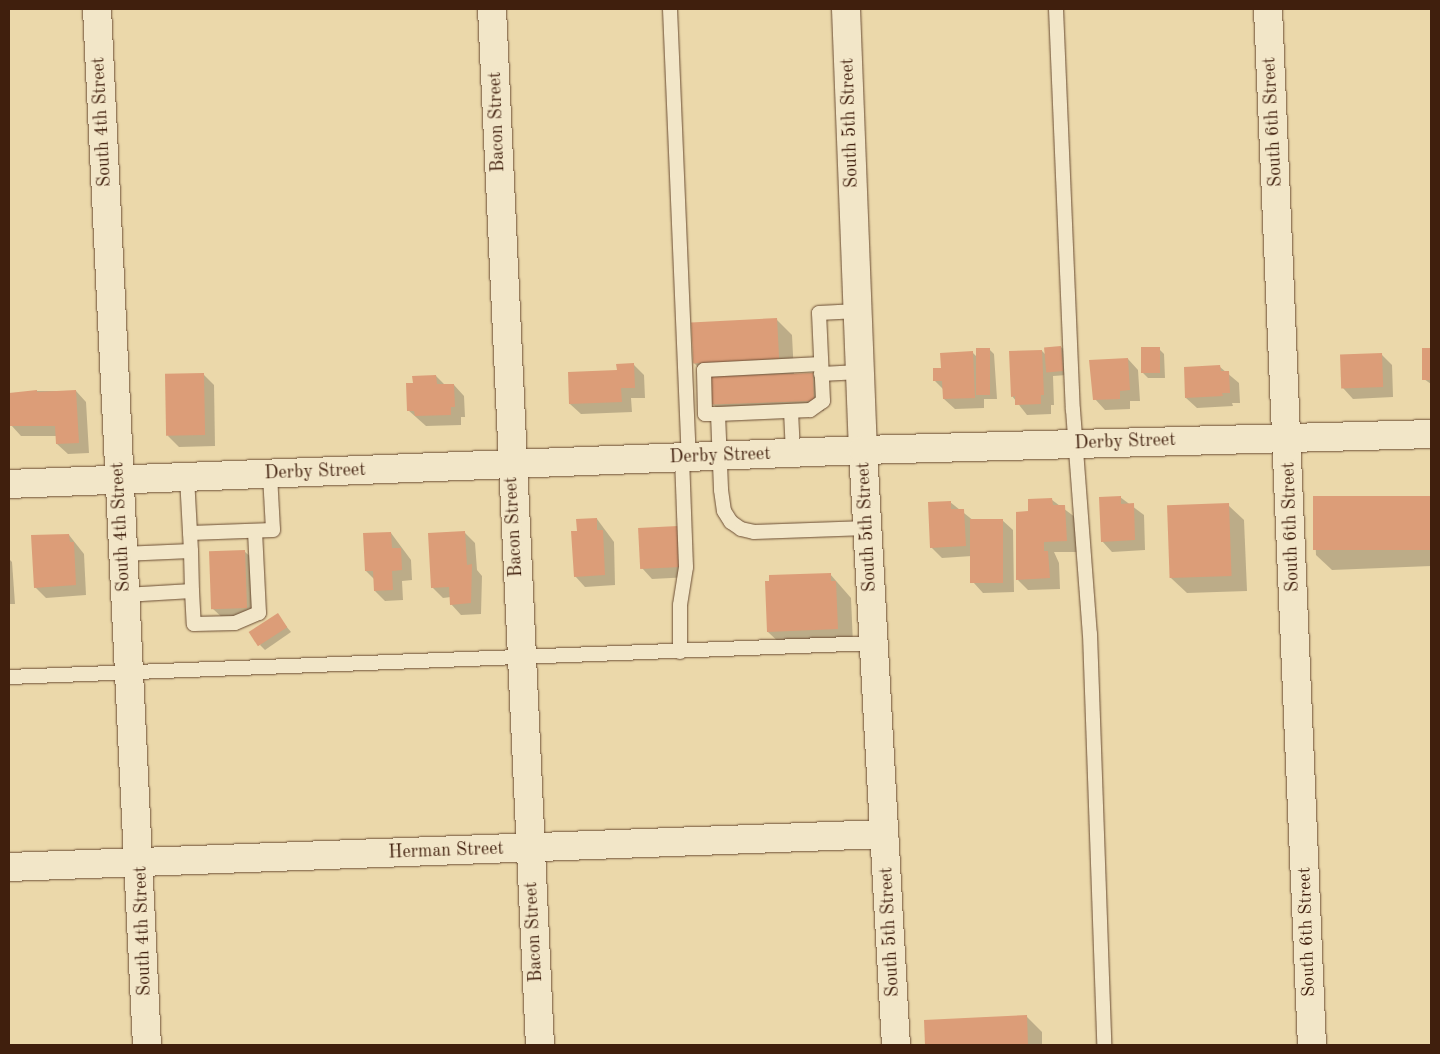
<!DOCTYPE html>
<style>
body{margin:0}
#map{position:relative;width:1440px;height:1054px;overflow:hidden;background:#ebd8aa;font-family:"Old Standard TT",serif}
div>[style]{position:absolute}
.shadow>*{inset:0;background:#0003}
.building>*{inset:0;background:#dc9d78;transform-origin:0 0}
.roads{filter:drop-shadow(0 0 1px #6b4d34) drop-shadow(0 0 1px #6b4d34)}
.lane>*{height:14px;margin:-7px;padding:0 7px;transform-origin:7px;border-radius:7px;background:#f2e6c8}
.street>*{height:28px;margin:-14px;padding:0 14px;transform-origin:14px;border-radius:14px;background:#f2e6c8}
.secondary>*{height:28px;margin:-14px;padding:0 14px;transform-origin:14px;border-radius:14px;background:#f2e6c8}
span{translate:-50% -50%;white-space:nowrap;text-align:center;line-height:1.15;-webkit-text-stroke:4.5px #f2e6c8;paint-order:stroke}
.street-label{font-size:18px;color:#401f0d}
.frame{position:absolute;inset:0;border:10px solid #401f0d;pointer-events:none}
</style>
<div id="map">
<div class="shadow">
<div style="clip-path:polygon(776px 319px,792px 335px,794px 375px,812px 374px,823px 384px,824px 411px,723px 415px,713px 404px,710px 379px,694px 363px)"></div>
<div style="clip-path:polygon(1061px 347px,1066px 352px,1067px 375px,1053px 376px,1054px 405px,1051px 405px,1051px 414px,1027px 415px,1012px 396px,1042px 351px,1046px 355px)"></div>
<div style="clip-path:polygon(989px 349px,994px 354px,997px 399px,984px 399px,984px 408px,955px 409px,944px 399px,944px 390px,935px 381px,942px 369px,972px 352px,978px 358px)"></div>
<div style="clip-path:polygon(1159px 349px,1164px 354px,1165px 378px,1148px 378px,1143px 373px)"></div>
<div style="clip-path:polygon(1424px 349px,1431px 349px,1431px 384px,1424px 379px)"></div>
<div style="clip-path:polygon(1381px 354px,1392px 365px,1393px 397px,1353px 399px,1343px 388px)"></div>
<div style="clip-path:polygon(1128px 359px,1138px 370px,1140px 401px,1130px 401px,1130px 409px,1105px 410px,1095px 399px)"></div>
<div style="clip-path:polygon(634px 365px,644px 375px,645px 398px,631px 398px,632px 412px,581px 414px,570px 404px,618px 371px)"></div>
<div style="clip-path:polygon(1220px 367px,1239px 383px,1240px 403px,1232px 403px,1233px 406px,1197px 408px,1186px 398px)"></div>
<div style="clip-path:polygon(203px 374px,214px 385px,215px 446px,179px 447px,168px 436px)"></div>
<div style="clip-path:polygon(436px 376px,445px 385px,454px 385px,464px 396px,465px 417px,461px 417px,461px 425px,426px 426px,408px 410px,414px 384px)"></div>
<div style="clip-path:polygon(37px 391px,76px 391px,86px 402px,89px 453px,68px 454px,57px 444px,57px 436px,21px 436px,11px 425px)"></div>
<div style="clip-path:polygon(1120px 497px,1144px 515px,1145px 550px,1112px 552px,1102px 541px)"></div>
<div style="clip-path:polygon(1431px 497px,1431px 566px,1332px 570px,1316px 555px,1314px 502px)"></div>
<div style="clip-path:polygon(1052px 500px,1075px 517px,1077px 552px,1054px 552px,1059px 563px,1060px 589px,1028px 590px,1018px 580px,1029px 512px)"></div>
<div style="clip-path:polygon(950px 502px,974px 521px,1002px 520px,1013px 530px,1014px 592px,983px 593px,973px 582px,972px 556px,942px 558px,931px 547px)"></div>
<div style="clip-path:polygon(1228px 505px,1244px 520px,1247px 591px,1187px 593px,1171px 578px)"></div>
<div style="clip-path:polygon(597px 519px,614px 542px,615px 585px,585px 587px,575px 576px,578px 532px)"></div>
<div style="clip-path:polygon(640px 530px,690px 577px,652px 579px,642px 568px)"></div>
<div style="clip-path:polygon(391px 533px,411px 560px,412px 580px,402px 581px,403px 600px,385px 601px,375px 591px,374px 579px,366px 571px)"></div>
<div style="clip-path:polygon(465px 533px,475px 543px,477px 570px,482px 576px,481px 614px,461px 615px,451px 604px,451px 597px,443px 598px,432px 587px)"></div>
<div style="clip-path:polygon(69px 535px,84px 554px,86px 595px,46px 598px,35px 587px)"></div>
<div style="clip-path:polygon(244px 551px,255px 561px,257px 618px,224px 619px,213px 609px)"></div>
<div style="clip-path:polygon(9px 559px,12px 562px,15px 604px,9px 604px)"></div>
<div style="clip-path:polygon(830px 574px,851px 598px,853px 645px,784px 647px,768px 632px,770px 582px)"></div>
<div style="clip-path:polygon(277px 615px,291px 632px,265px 650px,260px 645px)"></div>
<div style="clip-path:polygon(1026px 1016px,1042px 1032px,1042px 1045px,926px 1045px,925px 1021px)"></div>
</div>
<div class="building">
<div style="left:777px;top:318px;width:41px;height:86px;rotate:87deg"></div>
<div style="left:1061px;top:346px;width:25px;height:17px;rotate:85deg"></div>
<div style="left:1160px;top:347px;width:26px;height:19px;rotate:90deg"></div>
<div style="left:976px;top:348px;width:14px;height:47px"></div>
<div style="left:1422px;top:348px;width:9px;height:32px"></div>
<div style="clip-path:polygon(1042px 350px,1044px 395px,1041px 395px,1041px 404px,1015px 405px,1015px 396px,1011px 397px,1009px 351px)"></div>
<div style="clip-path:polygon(973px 351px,975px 398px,943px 399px,942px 381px,933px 381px,933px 368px,941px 368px,940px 353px)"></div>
<div style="left:1382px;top:353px;width:34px;height:42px;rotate:88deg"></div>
<div style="clip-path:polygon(1128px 358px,1130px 390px,1120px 391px,1120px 399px,1093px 400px,1089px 360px)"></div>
<div style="clip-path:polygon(634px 363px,635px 388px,621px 388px,622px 402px,569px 404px,568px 372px,617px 370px,616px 364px)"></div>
<div style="clip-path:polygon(1220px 365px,1221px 371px,1229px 371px,1230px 393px,1222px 393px,1223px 396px,1185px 398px,1184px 367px)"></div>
<div style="left:204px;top:373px;width:62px;height:39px;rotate:89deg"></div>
<div style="left:813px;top:373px;width:28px;height:103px;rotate:88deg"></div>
<div style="clip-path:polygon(436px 375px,437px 384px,454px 384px,455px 407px,451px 407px,451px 415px,415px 416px,414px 411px,407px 411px,406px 383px,413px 383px,412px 376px)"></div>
<div style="clip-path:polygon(37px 390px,37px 392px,76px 390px,79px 443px,56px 444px,55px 426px,10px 426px,9px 393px)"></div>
<div style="clip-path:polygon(1121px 496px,1121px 504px,1134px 503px,1135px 540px,1101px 542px,1099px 497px)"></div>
<div style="left:1431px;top:496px;width:54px;height:118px;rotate:90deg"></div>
<div style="clip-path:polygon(1052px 498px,1053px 505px,1065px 505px,1067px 541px,1044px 542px,1044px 551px,1048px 551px,1050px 578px,1016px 580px,1016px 512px,1028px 511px,1028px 499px)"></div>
<div style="clip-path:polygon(951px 501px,951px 509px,964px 509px,966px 546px,930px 548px,928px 502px)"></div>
<div style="left:1229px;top:503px;width:73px;height:62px;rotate:88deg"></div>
<div style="clip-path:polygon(597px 518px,597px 530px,603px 530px,605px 575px,574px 577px,571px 531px,577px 531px,576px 519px)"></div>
<div style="left:970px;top:519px;width:33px;height:64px"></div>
<div style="left:678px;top:526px;width:41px;height:40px;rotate:87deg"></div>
<div style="clip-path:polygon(465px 531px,467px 565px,472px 564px,471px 603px,450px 605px,449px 587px,431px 588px,428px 533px)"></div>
<div style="clip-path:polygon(391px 532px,392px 548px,401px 548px,402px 570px,392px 571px,393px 590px,374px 591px,373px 571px,365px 571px,363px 533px)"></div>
<div style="clip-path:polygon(69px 534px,70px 542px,74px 542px,76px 585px,34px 588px,31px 535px)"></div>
<div style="left:245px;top:550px;width:58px;height:36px;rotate:88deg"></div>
<div style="clip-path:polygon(831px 573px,831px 581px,836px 581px,838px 629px,767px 632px,765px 581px,769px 581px,769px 575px)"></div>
<div style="left:278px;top:613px;width:17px;height:35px;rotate:57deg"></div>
<div style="clip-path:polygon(1027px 1015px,1028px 1045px,925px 1045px,924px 1020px)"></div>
</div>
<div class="roads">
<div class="lane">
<div style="left:670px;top:9px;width:448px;rotate:87.6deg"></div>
<div style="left:1056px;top:9px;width:401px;rotate:87.6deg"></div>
<div style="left:1073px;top:410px;width:225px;rotate:85.7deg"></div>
<div style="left:1090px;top:634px;width:411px;rotate:88deg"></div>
<div style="left:858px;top:311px;width:39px;rotate:177deg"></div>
<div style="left:819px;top:313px;width:88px;rotate:87.4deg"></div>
<div style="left:823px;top:401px;width:16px;rotate:145deg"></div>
<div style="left:810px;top:410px;width:92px;rotate:177.5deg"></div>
<div style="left:718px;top:414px;width:76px;rotate:87.7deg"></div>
<div style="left:721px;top:490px;width:21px;rotate:82deg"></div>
<div style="left:724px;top:511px;width:13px;rotate:58deg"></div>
<div style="left:731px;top:522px;width:12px;rotate:35deg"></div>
<div style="left:741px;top:529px;width:13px;rotate:13deg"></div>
<div style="left:754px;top:532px;width:113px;rotate:-2deg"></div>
<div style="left:821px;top:374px;width:39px;rotate:-3deg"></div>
<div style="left:791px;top:411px;width:42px;rotate:87.3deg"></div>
<div style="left:718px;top:414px;width:13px;rotate:180deg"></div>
<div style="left:705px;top:414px;width:44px;rotate:-91.3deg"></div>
<div style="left:704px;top:370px;width:117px;rotate:-2.9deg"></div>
<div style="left:190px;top:533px;width:83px;rotate:-2.1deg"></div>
<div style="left:273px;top:530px;width:56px;rotate:-93.1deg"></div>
<div style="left:191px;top:551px;width:40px;rotate:88.6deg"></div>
<div style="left:122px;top:554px;width:69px;rotate:-2.5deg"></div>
<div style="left:191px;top:551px;width:74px;rotate:-93.1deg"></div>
<div style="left:125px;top:595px;width:67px;rotate:-3.4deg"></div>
<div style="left:192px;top:591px;width:33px;rotate:87deg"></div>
<div style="left:194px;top:624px;width:41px;rotate:-1.4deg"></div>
<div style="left:235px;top:623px;width:26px;rotate:-23deg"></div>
<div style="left:259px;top:613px;width:82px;rotate:-92.8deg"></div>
<div style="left:680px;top:652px;width:47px;rotate:-90deg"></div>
<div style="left:680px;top:605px;width:38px;rotate:-81deg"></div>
<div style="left:686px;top:567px;width:110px;rotate:-92.1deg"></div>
<div style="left:9px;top:677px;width:866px;rotate:-2.25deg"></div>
</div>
<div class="street">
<div style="left:97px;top:9px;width:1037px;rotate:87.24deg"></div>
<div style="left:492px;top:9px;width:1037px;rotate:87.35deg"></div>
<div style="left:1268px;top:9px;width:1037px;rotate:87.57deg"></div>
<div style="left:9px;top:867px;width:876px;rotate:-2.16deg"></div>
</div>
<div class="secondary">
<div style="left:846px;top:9px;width:441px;rotate:87.8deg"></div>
<div style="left:863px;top:450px;width:596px;rotate:86.83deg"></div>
<div style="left:9px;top:484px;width:855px;rotate:-2.28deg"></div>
<div style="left:863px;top:450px;width:568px;rotate:-1.61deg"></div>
</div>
</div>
<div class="street-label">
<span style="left:102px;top:122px;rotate:-93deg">South 4th Street</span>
<span style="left:497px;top:122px;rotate:-92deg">Bacon Street</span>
<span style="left:1273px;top:122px;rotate:-93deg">South 6th Street</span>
<span style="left:850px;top:123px;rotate:-92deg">South 5th Street</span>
<span style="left:1125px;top:442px;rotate:-2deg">Derby Street</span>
<span style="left:720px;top:456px;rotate:-2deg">Derby Street</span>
<span style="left:315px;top:472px;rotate:-2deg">Derby Street</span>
<span style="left:121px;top:527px;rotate:-93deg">South 4th Street</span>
<span style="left:514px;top:527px;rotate:-93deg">Bacon Street</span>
<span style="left:867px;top:527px;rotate:-93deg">South 5th Street</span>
<span style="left:1291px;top:527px;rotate:-92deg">South 6th Street</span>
<span style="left:446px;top:851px;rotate:-2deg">Herman Street</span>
<span style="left:143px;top:931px;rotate:-92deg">South 4th Street</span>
<span style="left:534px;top:932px;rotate:-93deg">Bacon Street</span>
<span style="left:890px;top:932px;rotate:-93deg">South 5th Street</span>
<span style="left:1307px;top:932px;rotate:-92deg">South 6th Street</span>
</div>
<div class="frame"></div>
</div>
